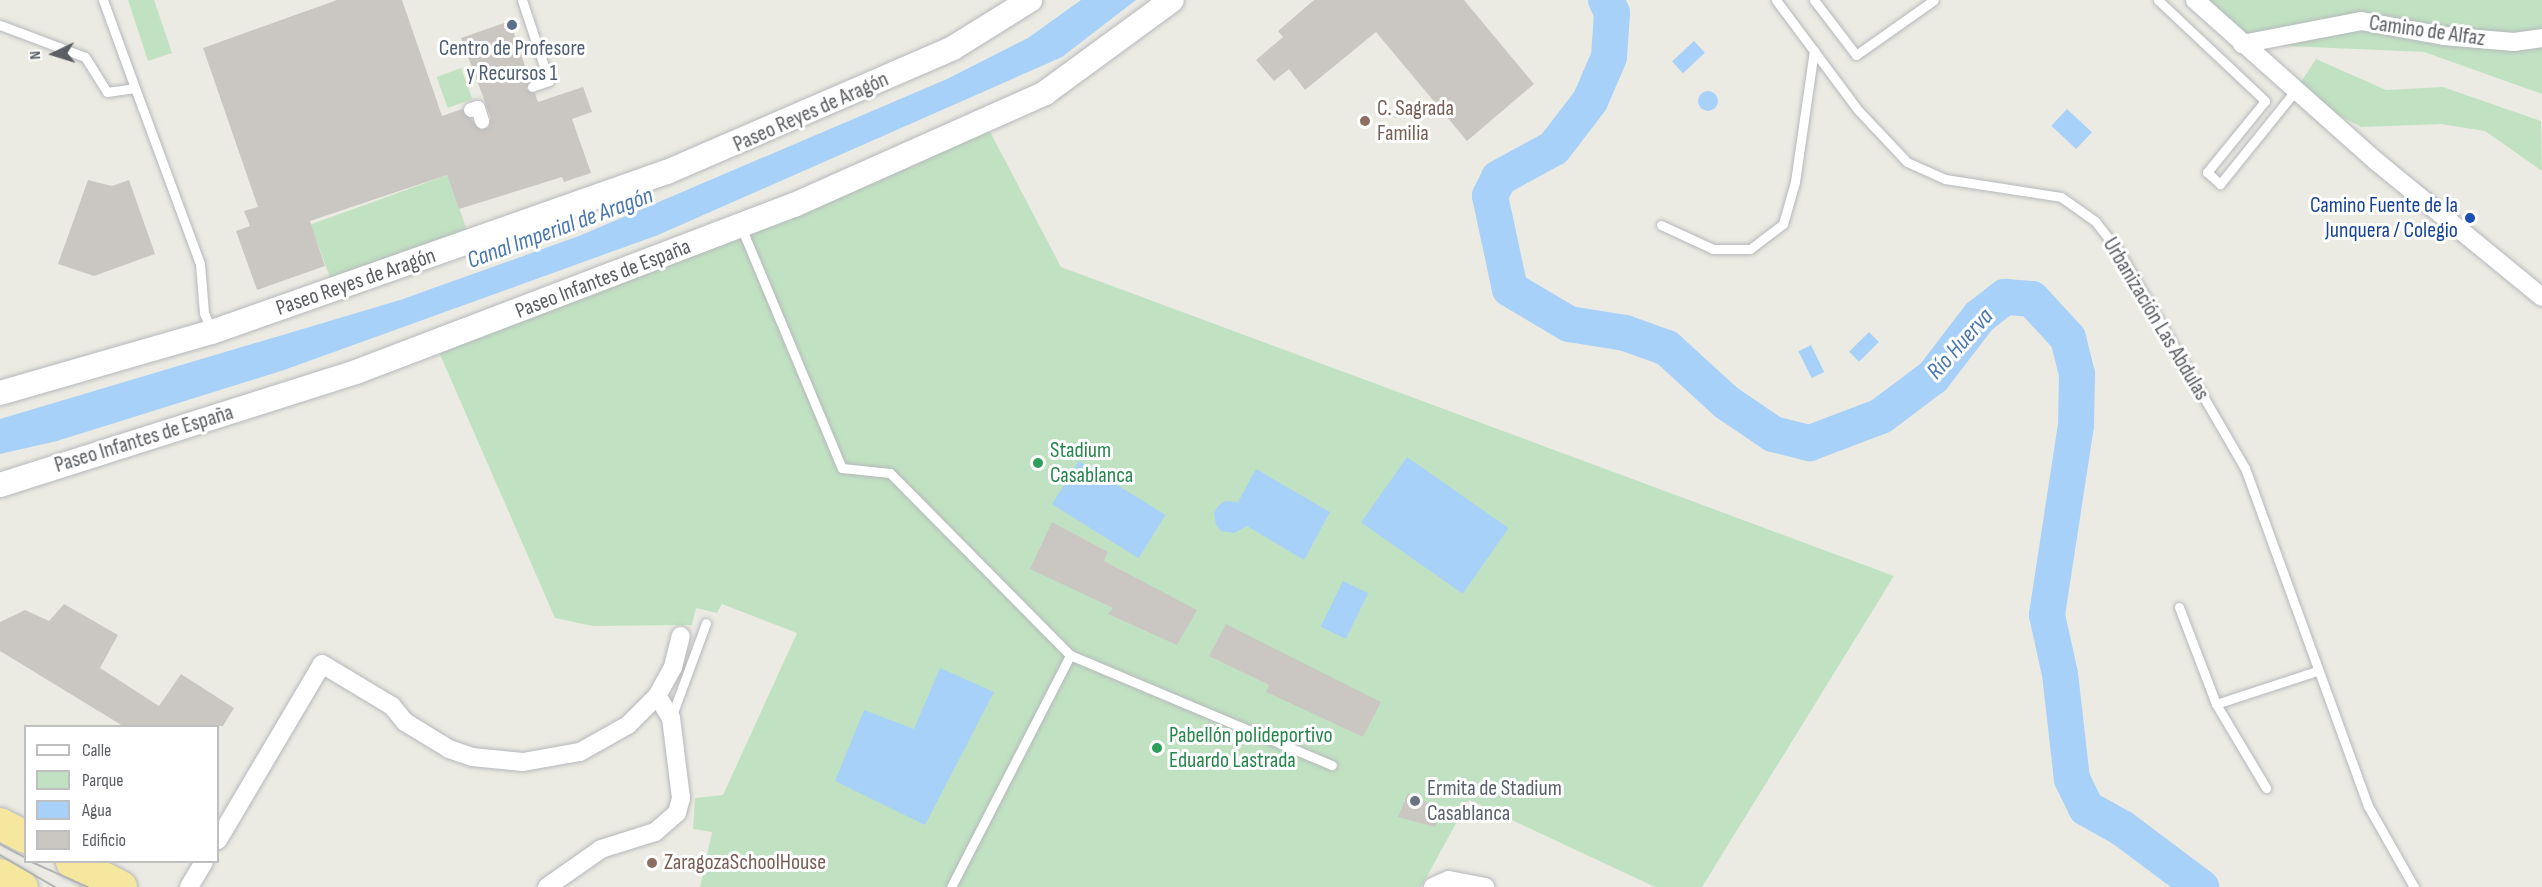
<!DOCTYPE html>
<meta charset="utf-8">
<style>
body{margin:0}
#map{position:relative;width:2542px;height:887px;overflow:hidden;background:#ecebe3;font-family:"Sofia Sans Condensed",sans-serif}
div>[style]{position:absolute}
.green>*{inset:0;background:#c1e2c2;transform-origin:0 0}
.water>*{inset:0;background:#a7d1f8;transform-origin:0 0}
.round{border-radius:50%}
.river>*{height:36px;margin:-18px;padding:0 18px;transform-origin:18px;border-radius:18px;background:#a7d1f8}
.building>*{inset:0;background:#cac7c2}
.roads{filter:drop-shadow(0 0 2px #b5b8bc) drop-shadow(0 0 2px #b5b8bc)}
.service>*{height:9px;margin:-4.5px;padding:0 4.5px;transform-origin:4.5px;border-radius:4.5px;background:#fff}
.pedestrian>*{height:14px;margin:-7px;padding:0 7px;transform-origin:7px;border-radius:7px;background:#fff}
.minor>*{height:18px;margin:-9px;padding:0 9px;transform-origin:9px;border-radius:9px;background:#fff}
.tertiary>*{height:24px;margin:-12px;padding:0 12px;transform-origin:12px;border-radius:12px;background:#fff}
.trunk>*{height:32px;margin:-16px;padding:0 16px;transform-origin:16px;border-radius:16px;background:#f6e79f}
.tram>*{height:1.5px;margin:-0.75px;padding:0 0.75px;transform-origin:0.75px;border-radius:0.75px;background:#b3b4b4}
.dots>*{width:16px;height:16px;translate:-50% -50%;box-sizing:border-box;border:3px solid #fff;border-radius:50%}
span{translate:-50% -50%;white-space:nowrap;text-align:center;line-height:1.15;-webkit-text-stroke:6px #fff;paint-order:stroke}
.street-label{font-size:22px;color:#5b5e62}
.service-label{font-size:22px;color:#4e5e75}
.education-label{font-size:22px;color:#785e54}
.left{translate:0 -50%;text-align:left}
.transit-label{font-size:22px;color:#164399}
.right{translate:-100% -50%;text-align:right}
.leisure-label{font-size:22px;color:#27864d}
.worship-label{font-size:22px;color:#5b616d}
.water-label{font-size:24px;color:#4977b0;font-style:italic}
.legend{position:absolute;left:24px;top:725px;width:195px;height:138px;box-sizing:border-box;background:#fff;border:2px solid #bdbfc0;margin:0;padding:8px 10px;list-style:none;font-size:18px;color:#5b5e62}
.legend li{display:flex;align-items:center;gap:12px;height:30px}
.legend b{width:30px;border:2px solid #bdbfc0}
.north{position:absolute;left:24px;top:24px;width:60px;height:60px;-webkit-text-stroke:4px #fff;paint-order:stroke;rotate:266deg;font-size:16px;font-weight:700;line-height:24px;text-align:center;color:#5b5e62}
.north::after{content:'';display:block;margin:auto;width:21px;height:27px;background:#5b5e62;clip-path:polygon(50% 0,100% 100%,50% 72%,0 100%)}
</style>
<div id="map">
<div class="green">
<div style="clip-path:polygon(128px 0,154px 0,172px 53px,148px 61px)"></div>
<div style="clip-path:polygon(2195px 0,2542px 0,2542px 94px,2424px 52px,2242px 44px)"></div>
<div style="clip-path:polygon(2316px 59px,2386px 90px,2443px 87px,2541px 121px,2542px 171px,2485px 131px,2441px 124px,2361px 127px,2295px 91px)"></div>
<div style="left:461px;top:68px;width:33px;height:26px;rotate:70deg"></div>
<div style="clip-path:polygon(987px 126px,1061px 267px,1894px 576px,1702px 887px,1655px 887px,1469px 800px,1421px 887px,700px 887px,712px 832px,693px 829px,695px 798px,723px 795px,797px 633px,722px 604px,717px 613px,696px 608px,692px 625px,593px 626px,555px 618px,438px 350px)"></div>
<div style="left:447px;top:175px;width:62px;height:145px;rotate:70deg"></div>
</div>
<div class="water">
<div style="clip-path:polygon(1081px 0,1136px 0,1062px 57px,658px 235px,284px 370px,57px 441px,0 454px,0 419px,400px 300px,579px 236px,947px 79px,1028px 38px)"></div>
<div style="left:1694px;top:41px;width:16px;height:30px;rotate:47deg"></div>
<div class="round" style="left:1698px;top:91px;width:20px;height:20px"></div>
<div style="left:2067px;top:109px;width:34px;height:23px;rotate:43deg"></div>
<div style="left:1869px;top:332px;width:14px;height:28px;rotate:45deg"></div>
<div style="left:1811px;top:345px;width:30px;height:14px;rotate:64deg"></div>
<div style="left:1407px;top:457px;width:124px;height:80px;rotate:35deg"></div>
<div style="left:1079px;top:461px;width:102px;height:51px;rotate:32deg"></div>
<div style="clip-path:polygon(1256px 469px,1330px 512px,1304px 560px,1247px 526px,1234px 533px,1221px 531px,1216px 525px,1214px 513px,1218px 506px,1225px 501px,1238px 502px)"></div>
<div style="left:1343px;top:581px;width:28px;height:51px;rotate:26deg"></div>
<div style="clip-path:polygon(940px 668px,994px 692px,925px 825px,835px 781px,864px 710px,914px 729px)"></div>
</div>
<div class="river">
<div style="left:1606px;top:0;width:14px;rotate:65deg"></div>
<div style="left:1612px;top:13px;width:44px;rotate:93.9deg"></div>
<div style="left:1609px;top:57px;width:48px;rotate:113.4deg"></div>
<div style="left:1590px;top:101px;width:59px;rotate:127.5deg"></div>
<div style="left:1554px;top:148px;width:63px;rotate:151.4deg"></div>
<div style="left:1499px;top:178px;width:20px;rotate:117deg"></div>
<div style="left:1490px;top:196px;width:95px;rotate:77.9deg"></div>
<div style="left:1510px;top:289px;width:69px;rotate:30.7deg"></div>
<div style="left:1569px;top:324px;width:57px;rotate:9.1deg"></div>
<div style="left:1625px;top:333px;width:45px;rotate:19.7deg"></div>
<div style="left:1667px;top:348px;width:80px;rotate:42.5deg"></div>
<div style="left:1726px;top:402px;width:57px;rotate:34.2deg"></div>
<div style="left:1773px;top:434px;width:38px;rotate:14deg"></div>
<div style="left:1810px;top:443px;width:76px;rotate:-20.8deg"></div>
<div style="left:1881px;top:416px;width:65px;rotate:-36.9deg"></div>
<div style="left:1933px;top:377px;width:76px;rotate:-52.5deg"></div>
<div style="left:1979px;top:317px;width:33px;rotate:-38deg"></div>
<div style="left:2005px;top:297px;width:27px;rotate:4deg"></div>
<div style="left:2032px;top:299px;width:53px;rotate:47.3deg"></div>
<div style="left:2068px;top:338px;width:37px;rotate:76deg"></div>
<div style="left:2077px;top:374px;width:51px;rotate:91.1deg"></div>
<div style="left:2076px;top:425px;width:192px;rotate:98.7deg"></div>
<div style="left:2047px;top:615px;width:60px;rotate:77.6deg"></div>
<div style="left:2060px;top:674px;width:106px;rotate:83.5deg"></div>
<div style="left:2072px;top:779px;width:32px;rotate:64deg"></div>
<div style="left:2086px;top:808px;width:41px;rotate:29.1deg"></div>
<div style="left:2122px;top:828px;width:99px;rotate:36.8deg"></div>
</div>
<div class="building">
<div style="clip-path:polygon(337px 0,402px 0,442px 116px,462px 109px,481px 130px,489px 127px,491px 118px,461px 38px,510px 21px,530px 81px,526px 89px,535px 93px,538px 102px,583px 87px,592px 112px,572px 119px,591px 173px,564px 182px,562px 177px,459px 209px,447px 175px,310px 221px,325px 266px,257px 290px,236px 231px,250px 226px,244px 211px,258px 207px,203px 48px)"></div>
<div style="clip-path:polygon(1314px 0,1464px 0,1534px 84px,1467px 141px,1376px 32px,1305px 90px,1289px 69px,1274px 81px,1256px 60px,1283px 37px,1278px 31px)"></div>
<div style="clip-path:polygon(88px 180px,112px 186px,129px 180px,155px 254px,94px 276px,58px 264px)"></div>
<div style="clip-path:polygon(1052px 522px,1108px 552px,1104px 561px,1197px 610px,1177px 645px,1108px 614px,1113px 608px,1030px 569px)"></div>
<div style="clip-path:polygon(64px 604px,118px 635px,100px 668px,159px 706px,181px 674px,234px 708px,223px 726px,123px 726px,0 651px,0 622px,25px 610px,49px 621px)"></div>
<div style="clip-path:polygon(1226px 624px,1381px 702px,1363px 737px,1266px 692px,1269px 685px,1209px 656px)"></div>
<div style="clip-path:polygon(1408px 793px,1443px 810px,1435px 827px,1398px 817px)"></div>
</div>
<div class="roads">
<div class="service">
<div style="left:103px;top:0;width:94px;rotate:70deg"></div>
<div style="left:522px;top:0;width:85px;rotate:71.6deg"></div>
<div style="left:549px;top:81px;width:18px;rotate:161deg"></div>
<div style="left:1776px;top:0;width:137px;rotate:53.3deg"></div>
<div style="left:1858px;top:110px;width:71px;rotate:46.7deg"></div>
<div style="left:1907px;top:162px;width:42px;rotate:24.1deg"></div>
<div style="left:1945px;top:179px;width:117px;rotate:8.8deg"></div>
<div style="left:2061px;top:197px;width:42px;rotate:35.2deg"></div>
<div style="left:2095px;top:221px;width:37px;rotate:52deg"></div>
<div style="left:2118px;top:250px;width:252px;rotate:59.8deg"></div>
<div style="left:2245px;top:468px;width:360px;rotate:70deg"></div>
<div style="left:2368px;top:806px;width:93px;rotate:60.4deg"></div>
<div style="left:1814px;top:0;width:69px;rotate:52.6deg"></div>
<div style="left:1856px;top:55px;width:95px;rotate:-35.2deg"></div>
<div style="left:2158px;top:0;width:147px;rotate:43.3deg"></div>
<div style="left:2265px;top:101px;width:92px;rotate:129.2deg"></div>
<div style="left:2207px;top:172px;width:18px;rotate:43deg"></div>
<div style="left:2220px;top:184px;width:119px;rotate:-51.1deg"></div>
<div style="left:0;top:25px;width:91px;rotate:20.6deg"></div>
<div style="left:85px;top:57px;width:41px;rotate:57.8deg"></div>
<div style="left:107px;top:92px;width:28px;rotate:-8deg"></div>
<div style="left:135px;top:88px;width:188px;rotate:69.7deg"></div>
<div style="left:200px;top:264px;width:49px;rotate:85.3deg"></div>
<div style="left:204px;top:313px;width:21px;rotate:67deg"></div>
<div style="left:1661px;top:225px;width:57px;rotate:24.8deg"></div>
<div style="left:1713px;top:249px;width:37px"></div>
<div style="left:1750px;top:249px;width:41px;rotate:-37.1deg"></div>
<div style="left:1783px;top:224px;width:44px;rotate:-74.1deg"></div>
<div style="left:1795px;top:182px;width:133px;rotate:-81.8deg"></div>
<div style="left:741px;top:227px;width:261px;rotate:67.3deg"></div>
<div style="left:842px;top:468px;width:48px;rotate:5.9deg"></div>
<div style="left:890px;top:473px;width:256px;rotate:45.3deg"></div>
<div style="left:1070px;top:655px;width:284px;rotate:22.8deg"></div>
<div style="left:2179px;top:607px;width:104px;rotate:69.1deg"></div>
<div style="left:2216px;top:704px;width:106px;rotate:-18.1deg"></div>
<div style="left:2216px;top:704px;width:98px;rotate:59.2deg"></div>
<div style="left:671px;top:718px;width:101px;rotate:-69.8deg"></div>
<div style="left:951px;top:887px;width:261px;rotate:-62.8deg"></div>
</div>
<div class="pedestrian">
<div style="left:471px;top:110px;width:7px;rotate:-16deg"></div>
<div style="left:478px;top:108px;width:14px;rotate:73deg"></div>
</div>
<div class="minor">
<div style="left:2195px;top:0;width:244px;rotate:41.7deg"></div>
<div style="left:2377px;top:162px;width:213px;rotate:39.3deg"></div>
<div style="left:2242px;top:44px;width:121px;rotate:-10.9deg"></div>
<div style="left:2361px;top:21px;width:84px;rotate:10.2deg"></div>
<div style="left:2444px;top:36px;width:70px;rotate:4.9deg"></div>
<div style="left:2514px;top:42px;width:28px;rotate:-8deg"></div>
<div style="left:218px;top:840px;width:204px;rotate:-59.4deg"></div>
<div style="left:322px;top:664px;width:82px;rotate:31deg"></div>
<div style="left:392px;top:706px;width:21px;rotate:51deg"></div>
<div style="left:405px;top:722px;width:52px;rotate:31.5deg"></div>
<div style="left:449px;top:749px;width:24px;rotate:19deg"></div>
<div style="left:472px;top:757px;width:51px;rotate:5.6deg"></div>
<div style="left:523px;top:762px;width:58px;rotate:-10deg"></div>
<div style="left:580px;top:752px;width:55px;rotate:-29.4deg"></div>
<div style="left:628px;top:725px;width:41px;rotate:-45deg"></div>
<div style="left:657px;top:696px;width:33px;rotate:-61deg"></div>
<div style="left:673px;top:667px;width:32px;rotate:-76deg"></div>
<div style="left:189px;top:887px;width:29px;rotate:-59deg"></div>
<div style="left:547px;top:887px;width:66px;rotate:-35.1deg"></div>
<div style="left:601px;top:849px;width:57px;rotate:-17.5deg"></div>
<div style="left:655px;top:832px;width:29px;rotate:-41deg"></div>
<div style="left:677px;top:813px;width:16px;rotate:-75deg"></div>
<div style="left:681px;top:798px;width:81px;rotate:-97.1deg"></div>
<div style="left:671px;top:718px;width:26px;rotate:-122deg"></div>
<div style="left:1433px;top:887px;width:17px;rotate:-24deg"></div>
<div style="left:1449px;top:880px;width:37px;rotate:11deg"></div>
</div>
<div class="tertiary">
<div style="left:0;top:393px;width:221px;rotate:-16.1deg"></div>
<div style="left:212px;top:332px;width:482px;rotate:-19.4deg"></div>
<div style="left:667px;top:172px;width:312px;rotate:-23.4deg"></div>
<div style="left:953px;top:48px;width:91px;rotate:-31.9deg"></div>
<div style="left:0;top:485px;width:374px;rotate:-17.6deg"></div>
<div style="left:356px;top:372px;width:469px;rotate:-20.9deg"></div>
<div style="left:794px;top:205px;width:275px;rotate:-24deg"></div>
<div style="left:1045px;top:93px;width:157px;rotate:-36.2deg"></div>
</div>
<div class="trunk">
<div style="left:0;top:824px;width:29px;rotate:27deg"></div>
<div style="left:72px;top:862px;width:55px;rotate:27deg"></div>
<div style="left:0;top:875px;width:25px;rotate:29deg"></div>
</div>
</div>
<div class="tram">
<div style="left:0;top:844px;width:30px;rotate:28deg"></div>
<div style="left:0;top:855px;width:64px;rotate:30.2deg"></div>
<div style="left:32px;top:862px;width:61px;rotate:24.1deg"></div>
</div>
<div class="dots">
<div style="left:512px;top:25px;background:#5c6f8a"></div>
<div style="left:1365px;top:121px;background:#8d6e63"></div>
<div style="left:2470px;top:218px;background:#1a4fb4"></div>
<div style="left:1038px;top:463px;background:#2e9e5b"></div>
<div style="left:1157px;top:748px;background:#2e9e5b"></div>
<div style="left:1415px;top:801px;background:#6b7280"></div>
<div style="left:652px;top:863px;background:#8d6e63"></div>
</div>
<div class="street-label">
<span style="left:2427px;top:31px;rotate:8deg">Camino de Alfaz</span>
<span style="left:811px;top:112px;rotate:-24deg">Paseo Reyes de Aragón</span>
<span style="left:603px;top:279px;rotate:-21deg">Paseo Infantes de España</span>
<span style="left:356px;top:282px;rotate:-19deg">Paseo Reyes de Aragón</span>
<span style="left:2156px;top:319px;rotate:59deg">Urbanización Las Abdulas</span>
<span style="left:144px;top:439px;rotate:-17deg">Paseo Infantes de España</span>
</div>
<div class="service-label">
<span style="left:512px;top:61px">Centro de Profesore<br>y Recursos 1</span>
</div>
<div class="education-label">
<span class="left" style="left:1377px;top:121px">C. Sagrada<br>Familia</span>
<span class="left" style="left:664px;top:863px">ZaragozaSchoolHouse</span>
</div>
<div class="transit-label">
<span class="right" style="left:2458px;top:218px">Camino Fuente de la<br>Junquera / Colegio</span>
</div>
<div class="leisure-label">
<span class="left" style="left:1050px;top:463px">Stadium<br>Casablanca</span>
<span class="left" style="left:1169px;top:748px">Pabellón polideportivo<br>Eduardo Lastrada</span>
</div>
<div class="worship-label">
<span class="left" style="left:1427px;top:801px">Ermita de Stadium<br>Casablanca</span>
</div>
<div class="water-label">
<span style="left:560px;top:228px;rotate:-20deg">Canal Imperial de Aragón</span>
<span style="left:1960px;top:344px;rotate:-48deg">Río Huerva</span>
</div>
<ul class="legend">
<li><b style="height:8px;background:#fff"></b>Calle</li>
<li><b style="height:16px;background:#c1e2c2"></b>Parque</li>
<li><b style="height:16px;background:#a7d1f8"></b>Agua</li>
<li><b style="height:16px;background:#cac7c2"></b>Edificio</li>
</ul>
<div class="north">N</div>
</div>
